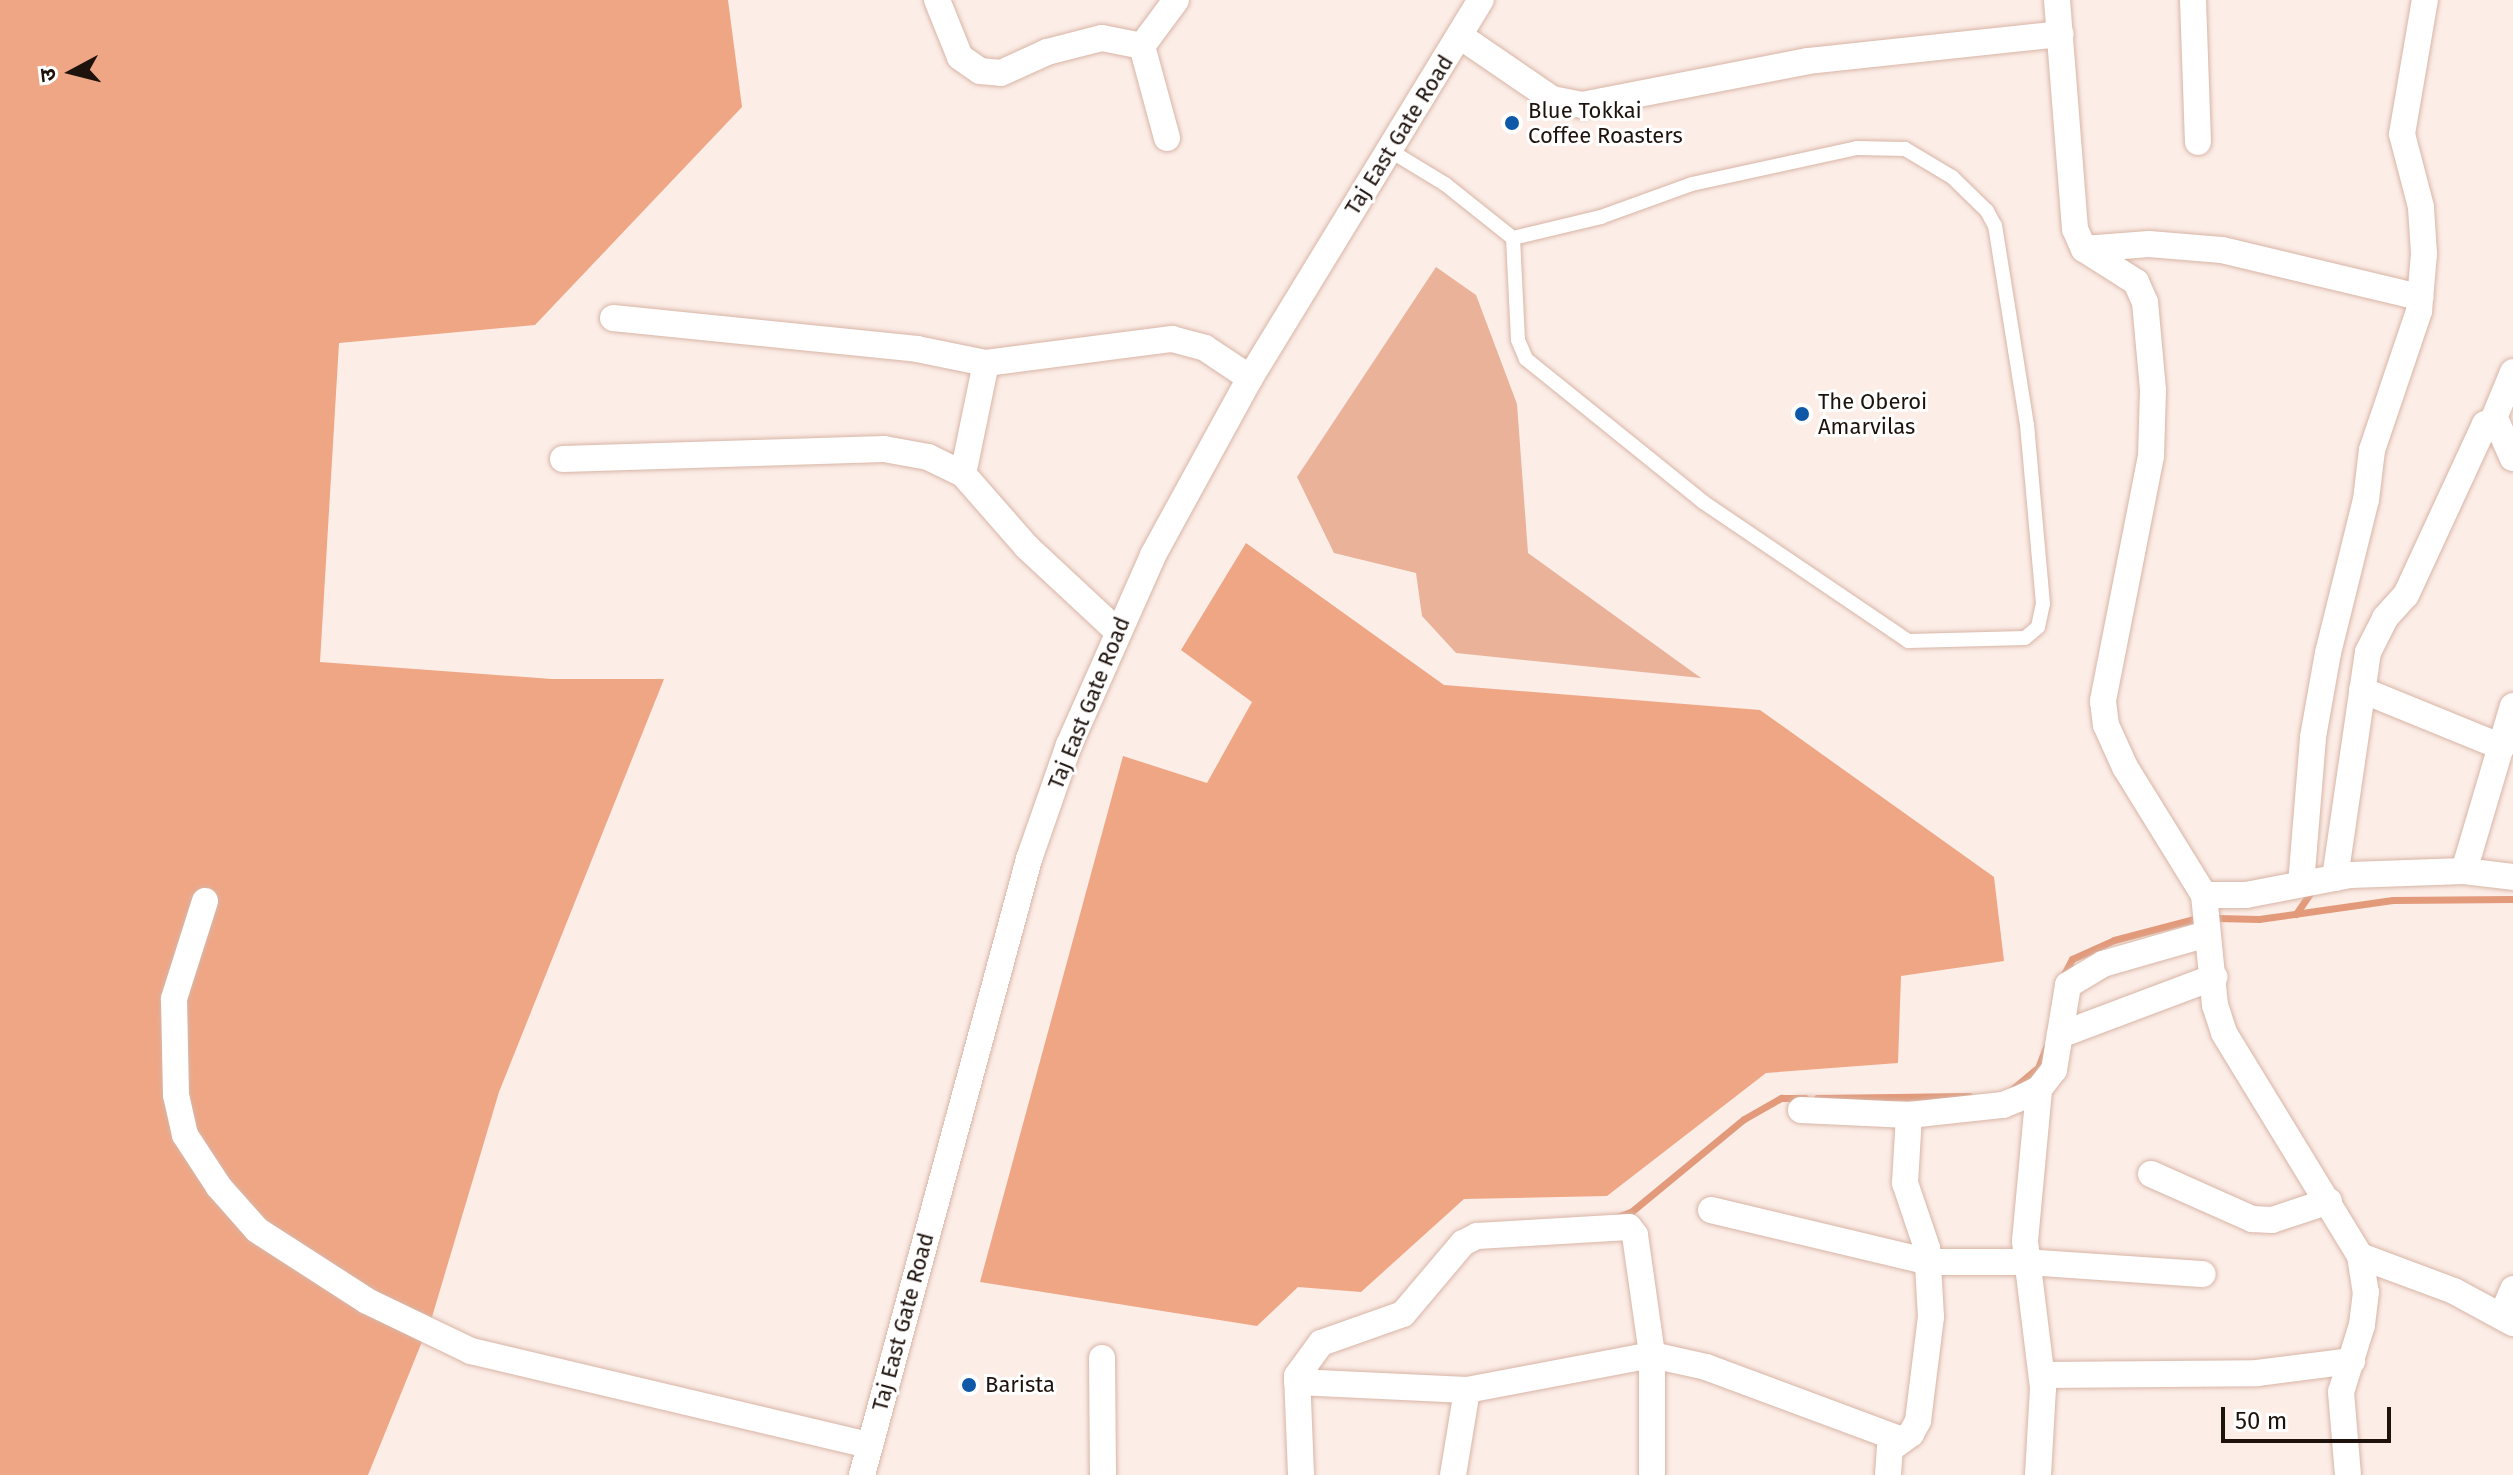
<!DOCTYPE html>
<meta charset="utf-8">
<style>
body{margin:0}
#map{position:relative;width:2513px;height:1475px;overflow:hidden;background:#fcede7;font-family:"Fira Sans","Noto Sans Devanagari",sans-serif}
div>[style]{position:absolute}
.green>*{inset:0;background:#e9b299}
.forest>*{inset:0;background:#efa685}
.stream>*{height:7px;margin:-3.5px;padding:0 3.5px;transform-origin:3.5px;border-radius:3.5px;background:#e29a7a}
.roads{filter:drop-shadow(0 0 2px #d8b5a6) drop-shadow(0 0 2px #d8b5a6)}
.lane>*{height:14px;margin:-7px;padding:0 7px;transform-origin:7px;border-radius:7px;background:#fff}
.street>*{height:26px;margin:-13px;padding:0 13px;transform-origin:13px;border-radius:13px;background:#fff}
.dots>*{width:22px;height:22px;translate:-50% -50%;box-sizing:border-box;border:4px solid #fff;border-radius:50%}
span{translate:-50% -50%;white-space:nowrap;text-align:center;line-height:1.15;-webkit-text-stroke:6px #fff;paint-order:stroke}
.poi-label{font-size:22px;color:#1e120c}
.left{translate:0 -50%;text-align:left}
.street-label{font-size:22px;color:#1e120c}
.north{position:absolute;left:32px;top:32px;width:80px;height:80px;-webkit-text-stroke:6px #fff;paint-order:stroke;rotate:263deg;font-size:22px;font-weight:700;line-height:32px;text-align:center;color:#1e120c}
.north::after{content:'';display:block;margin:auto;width:28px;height:36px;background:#1e120c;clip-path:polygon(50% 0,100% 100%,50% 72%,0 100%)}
.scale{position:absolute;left:2221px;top:1407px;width:170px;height:36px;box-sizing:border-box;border:4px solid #1e120c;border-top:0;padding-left:10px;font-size:24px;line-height:28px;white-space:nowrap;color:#1e120c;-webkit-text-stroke:6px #fff;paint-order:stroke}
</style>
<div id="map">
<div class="green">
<div style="clip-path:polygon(1436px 267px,1476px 295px,1517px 404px,1528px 553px,1701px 678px,1456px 653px,1422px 616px,1416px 573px,1334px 553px,1297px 477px)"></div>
</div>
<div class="forest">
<div style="clip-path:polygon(0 0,728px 0,742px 107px,535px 325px,339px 343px,320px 662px,552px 679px,664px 679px,499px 1092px,432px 1317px,368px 1475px,0 1475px)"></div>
<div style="clip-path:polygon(1246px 543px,1444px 685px,1760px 710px,1994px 877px,2004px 961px,1901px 976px,1898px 1063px,1766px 1073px,1607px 1196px,1464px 1199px,1361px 1292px,1298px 1287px,1257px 1326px,980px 1282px,1123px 756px,1207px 783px,1252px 702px,1181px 650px)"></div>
</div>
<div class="stream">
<div style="left:2296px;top:914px;width:29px;rotate:-56deg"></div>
<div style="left:2217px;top:918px;width:42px;rotate:1.4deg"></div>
<div style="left:2259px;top:919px;width:135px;rotate:-8.1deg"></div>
<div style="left:2393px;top:900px;width:120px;rotate:-0.5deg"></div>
<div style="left:2062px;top:978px;width:21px;rotate:-62deg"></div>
<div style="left:2072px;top:959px;width:46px;rotate:-24.3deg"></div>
<div style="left:2114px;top:940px;width:87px;rotate:-14.7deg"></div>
<div style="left:2009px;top:1092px;width:38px;rotate:-40deg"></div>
<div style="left:2038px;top:1068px;width:22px;rotate:-69deg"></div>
<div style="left:1817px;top:1098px;width:152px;rotate:-0.8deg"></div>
<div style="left:1617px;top:1217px;width:15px;rotate:-20deg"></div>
<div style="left:1631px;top:1212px;width:146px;rotate:-39.5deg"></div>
<div style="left:1744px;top:1119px;width:43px;rotate:-29.6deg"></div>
<div style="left:1781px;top:1098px;width:24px"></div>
</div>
<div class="roads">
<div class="lane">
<div style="left:1389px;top:150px;width:66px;rotate:31.3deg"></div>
<div style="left:1445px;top:184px;width:87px;rotate:38.5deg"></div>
<div style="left:1513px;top:238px;width:102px;rotate:87.2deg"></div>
<div style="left:1518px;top:340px;width:21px;rotate:67deg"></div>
<div style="left:1526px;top:359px;width:228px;rotate:38.9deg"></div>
<div style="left:1703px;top:502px;width:248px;rotate:34.1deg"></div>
<div style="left:1908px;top:641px;width:117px;rotate:-1.5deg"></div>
<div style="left:2025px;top:638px;width:17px;rotate:-40deg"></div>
<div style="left:2038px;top:627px;width:24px;rotate:-78deg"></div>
<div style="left:2043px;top:604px;width:180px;rotate:-95.1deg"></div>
<div style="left:2027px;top:425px;width:202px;rotate:-99.1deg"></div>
<div style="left:1995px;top:226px;width:17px;rotate:-118deg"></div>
<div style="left:1987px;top:211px;width:49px;rotate:-135.8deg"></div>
<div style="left:1952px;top:177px;width:55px;rotate:-149.2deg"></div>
<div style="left:1905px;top:149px;width:48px;rotate:-178.8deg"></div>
<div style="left:1857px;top:148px;width:169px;rotate:167.7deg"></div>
<div style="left:1692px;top:184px;width:97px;rotate:160.1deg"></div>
<div style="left:1601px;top:217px;width:90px;rotate:166.6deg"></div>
</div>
<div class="street">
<div style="left:937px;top:0;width:61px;rotate:68deg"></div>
<div style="left:960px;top:57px;width:24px;rotate:35deg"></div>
<div style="left:980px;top:71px;width:21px;rotate:5deg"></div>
<div style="left:1001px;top:73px;width:51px;rotate:-24.5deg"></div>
<div style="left:1047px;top:52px;width:57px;rotate:-14.3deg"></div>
<div style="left:1102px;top:38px;width:41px;rotate:11.3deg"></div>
<div style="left:2057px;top:0;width:230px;rotate:85.5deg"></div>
<div style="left:2075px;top:229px;width:22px;rotate:66deg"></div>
<div style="left:2084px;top:249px;width:62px;rotate:32.4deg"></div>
<div style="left:2136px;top:282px;width:22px;rotate:66deg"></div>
<div style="left:2145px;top:302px;width:88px;rotate:84.8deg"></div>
<div style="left:2153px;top:390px;width:66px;rotate:91.7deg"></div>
<div style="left:2151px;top:456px;width:250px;rotate:101.1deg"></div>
<div style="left:2103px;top:701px;width:24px;rotate:83deg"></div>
<div style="left:2106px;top:725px;width:46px;rotate:65.7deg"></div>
<div style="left:2125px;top:767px;width:150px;rotate:58.3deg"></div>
<div style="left:2204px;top:895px;width:42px"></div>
<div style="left:2246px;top:895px;width:106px;rotate:-10.9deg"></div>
<div style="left:2350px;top:875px;width:114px;rotate:-2deg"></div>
<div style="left:2464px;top:871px;width:49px;rotate:7deg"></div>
<div style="left:2193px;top:0;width:142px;rotate:88deg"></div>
<div style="left:1460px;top:36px;width:112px;rotate:34.4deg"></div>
<div style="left:1552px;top:99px;width:31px;rotate:11deg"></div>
<div style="left:1582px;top:105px;width:230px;rotate:-11deg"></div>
<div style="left:1808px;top:61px;width:254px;rotate:-6.1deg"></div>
<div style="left:1167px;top:138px;width:95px;rotate:-105.2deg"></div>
<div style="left:1142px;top:46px;width:57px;rotate:-53.5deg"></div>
<div style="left:2084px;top:249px;width:65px;rotate:-4.4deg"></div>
<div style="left:2149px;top:244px;width:73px;rotate:4.7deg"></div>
<div style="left:2222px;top:250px;width:204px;rotate:13.4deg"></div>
<div style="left:613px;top:318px;width:306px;rotate:5.8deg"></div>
<div style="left:917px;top:349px;width:70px;rotate:11.5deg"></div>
<div style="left:986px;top:363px;width:188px;rotate:-7.4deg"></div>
<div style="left:1172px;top:339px;width:34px;rotate:15deg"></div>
<div style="left:1205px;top:348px;width:54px;rotate:33.7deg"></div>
<div style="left:2492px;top:423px;width:55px;rotate:-67.6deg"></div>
<div style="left:563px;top:459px;width:321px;rotate:-1.8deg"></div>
<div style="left:884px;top:449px;width:45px;rotate:10.3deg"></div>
<div style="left:928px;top:457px;width:39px;rotate:26deg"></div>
<div style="left:963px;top:474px;width:97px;rotate:48.8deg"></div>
<div style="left:1027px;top:547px;width:123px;rotate:43deg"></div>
<div style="left:963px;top:474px;width:113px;rotate:-78.3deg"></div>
<div style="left:2362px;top:690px;width:151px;rotate:22.2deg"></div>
<div style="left:2464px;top:871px;width:172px;rotate:-73.5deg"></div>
<div style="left:2335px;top:878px;width:228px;rotate:-81.7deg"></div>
<div style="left:2368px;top:652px;width:38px;rotate:-63deg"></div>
<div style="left:2385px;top:618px;width:31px;rotate:-48deg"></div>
<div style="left:2406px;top:595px;width:188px;rotate:-65.2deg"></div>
<div style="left:2485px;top:424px;width:13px;rotate:4deg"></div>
<div style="left:2498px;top:425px;width:36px;rotate:66deg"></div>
<div style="left:2301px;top:884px;width:147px;rotate:-85.3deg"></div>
<div style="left:2313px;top:737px;width:85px;rotate:-79.9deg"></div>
<div style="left:2328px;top:653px;width:158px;rotate:-76.1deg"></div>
<div style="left:2366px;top:500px;width:50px;rotate:-83.2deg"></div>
<div style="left:2372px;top:450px;width:147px;rotate:-71.3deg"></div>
<div style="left:2419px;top:311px;width:57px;rotate:-85deg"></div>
<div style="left:2424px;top:254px;width:47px;rotate:-93.7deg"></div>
<div style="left:2421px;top:207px;width:75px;rotate:-104.6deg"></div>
<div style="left:2402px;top:134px;width:136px;rotate:-80.3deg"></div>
<div style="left:2204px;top:895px;width:111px;rotate:84.3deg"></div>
<div style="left:2215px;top:1005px;width:29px;rotate:72deg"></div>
<div style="left:2224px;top:1033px;width:261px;rotate:58.6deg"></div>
<div style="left:2360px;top:1256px;width:36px;rotate:81deg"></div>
<div style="left:2366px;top:1292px;width:33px;rotate:97deg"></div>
<div style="left:2362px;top:1325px;width:70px;rotate:107.4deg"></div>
<div style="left:2341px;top:1392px;width:83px;rotate:85.2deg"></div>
<div style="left:205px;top:901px;width:103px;rotate:107.6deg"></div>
<div style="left:174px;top:999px;width:96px;rotate:88.8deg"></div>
<div style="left:176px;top:1095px;width:41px;rotate:77.3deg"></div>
<div style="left:185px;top:1135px;width:62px;rotate:56.8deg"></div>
<div style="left:219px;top:1187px;width:57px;rotate:48.5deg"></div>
<div style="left:257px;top:1230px;width:131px;rotate:32.8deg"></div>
<div style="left:367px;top:1301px;width:115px;rotate:25.7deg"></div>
<div style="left:471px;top:1351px;width:410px;rotate:13.3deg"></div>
<div style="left:2060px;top:1035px;width:165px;rotate:-20.6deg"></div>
<div style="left:1801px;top:1110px;width:108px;rotate:2.7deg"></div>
<div style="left:1909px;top:1115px;width:95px;rotate:-6.1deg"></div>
<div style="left:2003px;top:1105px;width:22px;rotate:-22deg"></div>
<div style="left:2023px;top:1097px;width:18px;rotate:-27deg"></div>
<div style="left:2039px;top:1089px;width:24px;rotate:-52deg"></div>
<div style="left:2054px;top:1070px;width:86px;rotate:-80.6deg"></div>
<div style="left:2068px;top:985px;width:41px;rotate:-31deg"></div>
<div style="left:2103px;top:964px;width:108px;rotate:-16.1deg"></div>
<div style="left:2151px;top:1174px;width:111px;rotate:24deg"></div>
<div style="left:2252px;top:1219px;width:20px;rotate:3deg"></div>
<div style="left:2272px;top:1220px;width:60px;rotate:-18.4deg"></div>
<div style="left:1711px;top:1210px;width:224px;rotate:13.4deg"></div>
<div style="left:1929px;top:1262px;width:97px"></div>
<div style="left:2026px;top:1262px;width:177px;rotate:3.9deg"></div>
<div style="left:2360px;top:1256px;width:100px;rotate:20.4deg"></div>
<div style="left:2454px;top:1291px;width:67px;rotate:28.5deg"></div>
<div style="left:2503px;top:1313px;width:26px;rotate:-67deg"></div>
<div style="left:1102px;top:1358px;width:117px;rotate:89.5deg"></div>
<div style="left:2043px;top:1375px;width:214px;rotate:-0.5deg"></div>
<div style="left:2257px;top:1373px;width:96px;rotate:-7.2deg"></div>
<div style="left:1297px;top:1382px;width:170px;rotate:2.7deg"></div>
<div style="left:1467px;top:1390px;width:188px;rotate:-10.7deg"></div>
<div style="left:1652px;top:1355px;width:55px;rotate:12.5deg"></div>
<div style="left:1706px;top:1367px;width:209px;rotate:20.4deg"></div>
<div style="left:1301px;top:1474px;width:98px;rotate:-92.3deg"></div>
<div style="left:1297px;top:1376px;width:41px;rotate:-54deg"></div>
<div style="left:1321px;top:1343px;width:87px;rotate:-19.5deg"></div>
<div style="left:1403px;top:1314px;width:93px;rotate:-49.8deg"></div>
<div style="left:1463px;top:1243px;width:16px;rotate:-27deg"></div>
<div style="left:1477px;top:1236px;width:152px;rotate:-3.4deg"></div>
<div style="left:1629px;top:1227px;width:10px;rotate:53deg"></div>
<div style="left:1635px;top:1235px;width:121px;rotate:81.9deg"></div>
<div style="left:1652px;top:1355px;width:120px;rotate:90deg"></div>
<div style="left:862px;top:1475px;width:638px;rotate:-74.83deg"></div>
<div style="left:1029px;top:859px;width:121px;rotate:-70.7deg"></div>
<div style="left:1069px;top:745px;width:208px;rotate:-66.1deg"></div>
<div style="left:1153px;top:555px;width:202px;rotate:-61.3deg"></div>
<div style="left:1250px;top:378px;width:443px;rotate:-58.6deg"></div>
<div style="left:1453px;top:1475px;width:86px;rotate:-80.6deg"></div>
<div style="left:1888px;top:1475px;width:26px;rotate:-86deg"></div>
<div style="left:1890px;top:1449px;width:26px;rotate:-36deg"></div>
<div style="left:1911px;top:1434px;width:15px;rotate:-62deg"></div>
<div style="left:1918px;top:1421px;width:105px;rotate:-82.9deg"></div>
<div style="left:1931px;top:1317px;width:69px;rotate:-93.3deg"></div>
<div style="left:1927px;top:1248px;width:69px;rotate:-108.7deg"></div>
<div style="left:1905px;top:1183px;width:68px;rotate:-86.6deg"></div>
<div style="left:2038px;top:1475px;width:87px;rotate:-86.7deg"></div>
<div style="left:2043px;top:1388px;width:148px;rotate:-97deg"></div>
<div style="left:2025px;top:1241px;width:153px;rotate:-84.7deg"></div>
</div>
</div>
<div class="dots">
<div style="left:1512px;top:123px;background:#0e58a7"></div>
<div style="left:1802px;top:414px;background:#0e58a7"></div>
<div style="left:969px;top:1385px;background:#0e58a7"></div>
</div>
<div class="poi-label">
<span class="left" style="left:1528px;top:123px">Blue Tokkai<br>Coffee Roasters</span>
<span class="left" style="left:1818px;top:414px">The Oberoi<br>Amarvilas</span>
<span class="left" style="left:985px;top:1385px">Barista</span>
</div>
<div class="street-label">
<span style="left:1399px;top:135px;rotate:-58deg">Taj East Gate Road</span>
<span style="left:1089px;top:703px;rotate:-68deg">Taj East Gate Road</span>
<span style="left:903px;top:1322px;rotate:-75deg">Taj East Gate Road</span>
</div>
<div class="north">उ</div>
<div class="scale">50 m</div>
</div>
